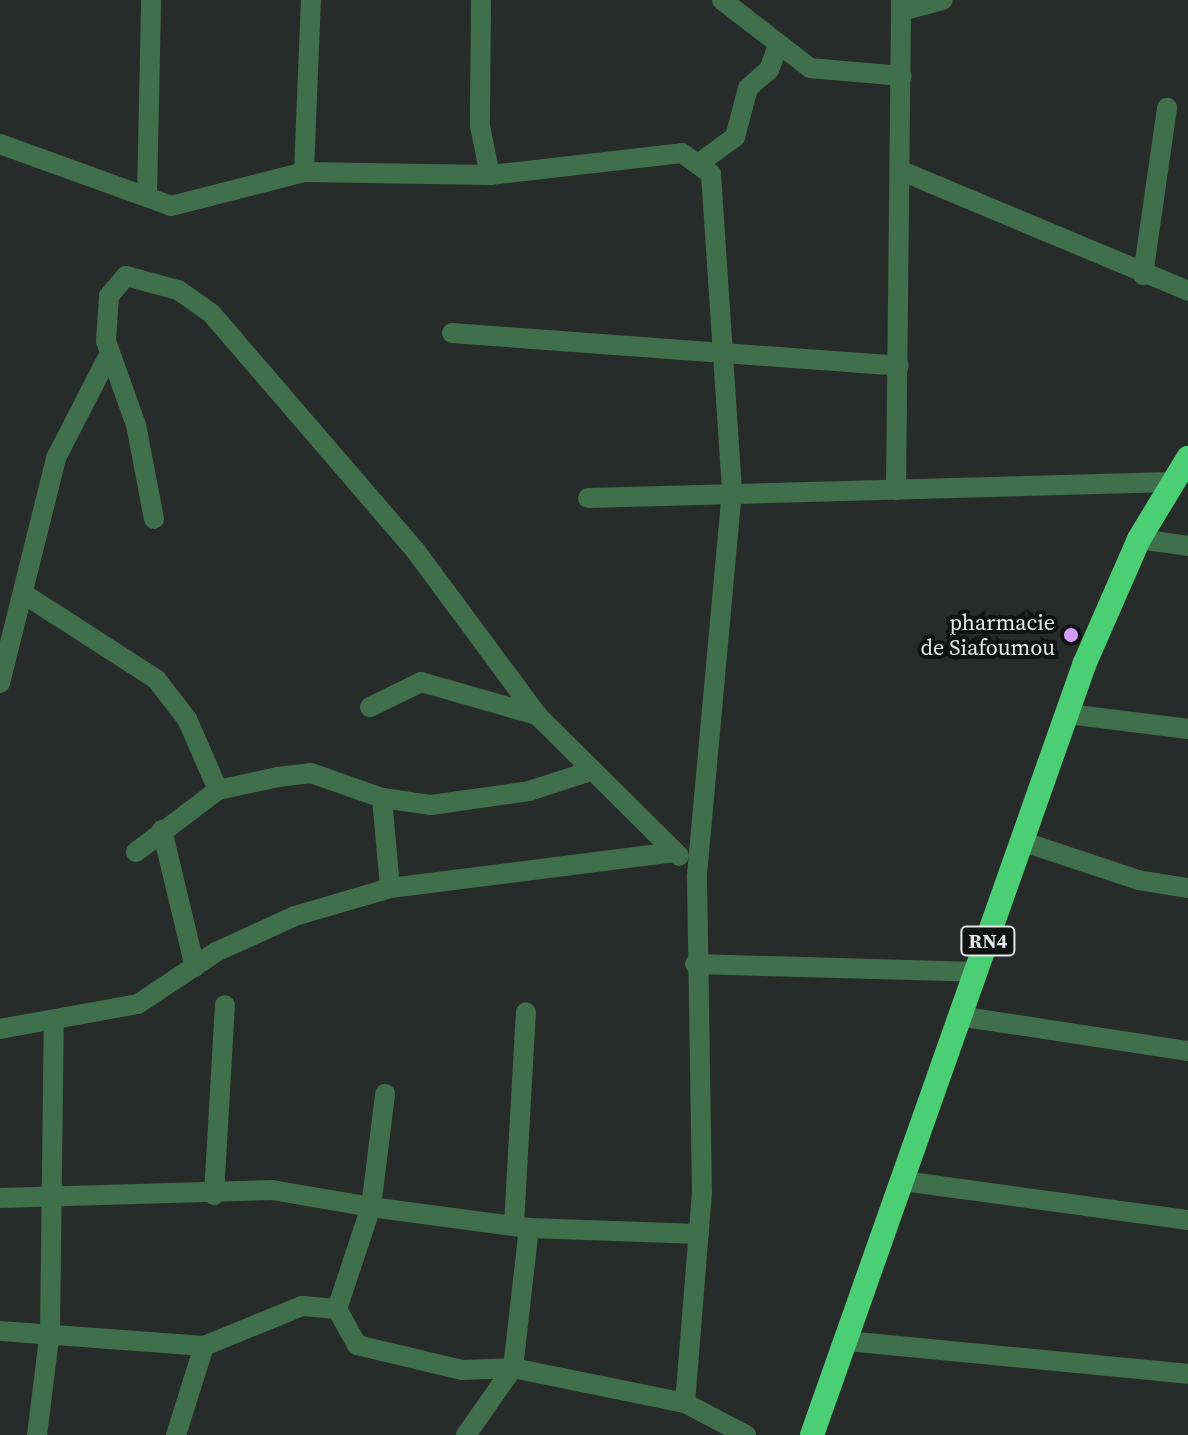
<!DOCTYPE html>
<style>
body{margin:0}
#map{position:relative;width:1188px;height:1435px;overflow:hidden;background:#272b2a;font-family:"Source Serif 4",serif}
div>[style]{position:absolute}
.street>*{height:20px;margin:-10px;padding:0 10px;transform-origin:10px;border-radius:10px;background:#406f4b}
.highway>*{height:24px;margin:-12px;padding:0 12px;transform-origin:12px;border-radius:12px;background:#4acf74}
.dots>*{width:22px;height:22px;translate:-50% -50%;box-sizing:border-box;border:4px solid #111312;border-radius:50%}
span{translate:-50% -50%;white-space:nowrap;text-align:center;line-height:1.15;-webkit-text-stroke:8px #111312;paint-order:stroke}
.shield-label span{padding:2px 6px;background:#111312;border:2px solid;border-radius:6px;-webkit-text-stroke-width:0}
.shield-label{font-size:20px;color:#e6e8e7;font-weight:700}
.poi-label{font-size:22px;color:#e6e8e7}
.right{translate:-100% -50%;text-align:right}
</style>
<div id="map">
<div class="street">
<div style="left:481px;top:0;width:126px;rotate:90.5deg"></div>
<div style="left:480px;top:126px;width:50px;rotate:78.5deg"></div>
<div style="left:722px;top:0;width:111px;rotate:37.7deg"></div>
<div style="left:810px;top:68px;width:92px;rotate:5deg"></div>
<div style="left:901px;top:11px;width:43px;rotate:-14.7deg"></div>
<div style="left:0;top:144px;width:182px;rotate:19.9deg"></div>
<div style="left:171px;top:206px;width:137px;rotate:-14.3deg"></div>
<div style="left:304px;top:172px;width:186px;rotate:0.9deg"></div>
<div style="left:490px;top:175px;width:193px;rotate:-6.5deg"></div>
<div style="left:682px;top:153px;width:36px;rotate:36deg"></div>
<div style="left:711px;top:174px;width:317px;rotate:86.2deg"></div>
<div style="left:732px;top:490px;width:389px;rotate:95.2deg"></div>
<div style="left:697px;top:877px;width:315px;rotate:89.1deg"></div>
<div style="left:702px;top:1192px;width:212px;rotate:94.6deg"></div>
<div style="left:685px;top:1403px;width:69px;rotate:27.7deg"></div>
<div style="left:702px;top:161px;width:41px;rotate:-36deg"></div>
<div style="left:735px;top:137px;width:51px;rotate:-75.1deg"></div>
<div style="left:748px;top:88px;width:28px;rotate:-41deg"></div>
<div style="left:769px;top:70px;width:23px;rotate:-70deg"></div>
<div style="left:304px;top:172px;width:172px;rotate:-87.7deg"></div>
<div style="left:904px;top:172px;width:308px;rotate:22.7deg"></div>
<div style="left:147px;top:196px;width:196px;rotate:-88.8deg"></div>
<div style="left:1143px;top:275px;width:169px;rotate:-81.8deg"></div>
<div style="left:452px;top:333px;width:448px;rotate:4.2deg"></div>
<div style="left:896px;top:490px;width:490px;rotate:-89.4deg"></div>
<div style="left:588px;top:498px;width:584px;rotate:-1.57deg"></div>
<div style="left:154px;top:519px;width:96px;rotate:-100.8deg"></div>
<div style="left:136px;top:425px;width:89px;rotate:-109.7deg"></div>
<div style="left:106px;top:341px;width:45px;rotate:-86.2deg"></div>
<div style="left:109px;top:296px;width:26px;rotate:-50deg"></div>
<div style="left:126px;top:276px;width:54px;rotate:15.1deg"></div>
<div style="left:178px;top:290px;width:40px;rotate:34.9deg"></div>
<div style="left:211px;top:313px;width:313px;rotate:49.3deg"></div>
<div style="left:415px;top:550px;width:205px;rotate:53.5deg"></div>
<div style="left:1139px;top:539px;width:49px;rotate:8.1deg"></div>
<div style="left:27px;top:596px;width:153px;rotate:32.8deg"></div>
<div style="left:156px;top:679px;width:51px;rotate:52.2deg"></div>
<div style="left:187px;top:719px;width:77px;rotate:66.4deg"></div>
<div style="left:0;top:683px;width:232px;rotate:-76deg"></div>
<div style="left:56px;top:458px;width:116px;rotate:-62.8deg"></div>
<div style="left:370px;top:707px;width:57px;rotate:-26.1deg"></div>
<div style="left:421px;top:682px;width:121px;rotate:15.9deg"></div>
<div style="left:537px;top:715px;width:200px;rotate:44.8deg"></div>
<div style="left:1068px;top:714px;width:121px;rotate:7.1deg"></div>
<div style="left:382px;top:798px;width:90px;rotate:84.9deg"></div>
<div style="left:162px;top:830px;width:141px;rotate:76.5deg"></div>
<div style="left:1024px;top:842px;width:120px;rotate:18.4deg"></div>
<div style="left:1138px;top:880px;width:51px;rotate:9.1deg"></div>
<div style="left:136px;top:852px;width:103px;rotate:-37.1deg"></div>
<div style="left:218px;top:790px;width:61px;rotate:-12.2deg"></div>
<div style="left:278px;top:777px;width:33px;rotate:-7deg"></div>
<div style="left:311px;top:773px;width:75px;rotate:19.4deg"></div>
<div style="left:382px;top:798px;width:49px;rotate:8.1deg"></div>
<div style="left:431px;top:805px;width:99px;rotate:-8.1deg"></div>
<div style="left:529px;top:791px;width:65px;rotate:-17.9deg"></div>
<div style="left:695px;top:964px;width:282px;rotate:1.6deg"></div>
<div style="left:959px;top:1016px;width:232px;rotate:8.7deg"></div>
<div style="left:0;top:1029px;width:140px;rotate:-10.3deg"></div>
<div style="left:138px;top:1004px;width:94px;rotate:-33.7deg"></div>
<div style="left:216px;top:952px;width:87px;rotate:-24.5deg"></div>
<div style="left:295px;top:916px;width:99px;rotate:-16.4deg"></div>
<div style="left:390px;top:888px;width:287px;rotate:-7.2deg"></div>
<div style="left:903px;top:1181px;width:288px;rotate:7.8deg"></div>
<div style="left:214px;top:1195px;width:190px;rotate:-86.7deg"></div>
<div style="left:0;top:1198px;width:272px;rotate:-1.7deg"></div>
<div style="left:272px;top:1190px;width:100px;rotate:9.7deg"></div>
<div style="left:371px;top:1207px;width:114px;rotate:-82.9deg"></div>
<div style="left:514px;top:1225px;width:213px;rotate:-86.8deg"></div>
<div style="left:337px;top:1309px;width:41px;rotate:60.9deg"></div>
<div style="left:357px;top:1345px;width:108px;rotate:13.4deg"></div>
<div style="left:462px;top:1370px;width:51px;rotate:-2.2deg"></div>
<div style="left:513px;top:1368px;width:176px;rotate:11.5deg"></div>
<div style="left:0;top:1331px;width:205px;rotate:4.2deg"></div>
<div style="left:204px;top:1346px;width:106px;rotate:-22.2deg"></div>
<div style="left:302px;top:1306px;width:35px;rotate:5deg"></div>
<div style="left:337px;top:1309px;width:108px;rotate:-71.6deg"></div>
<div style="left:371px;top:1207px;width:159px;rotate:7.6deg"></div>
<div style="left:529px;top:1228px;width:170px;rotate:2deg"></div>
<div style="left:847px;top:1341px;width:343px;rotate:5.5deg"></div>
<div style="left:37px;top:1435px;width:105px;rotate:-82.9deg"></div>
<div style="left:50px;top:1331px;width:311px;rotate:-89.3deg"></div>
<div style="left:176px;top:1435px;width:93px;rotate:-72.5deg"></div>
<div style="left:466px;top:1435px;width:82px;rotate:-55deg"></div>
<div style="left:513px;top:1368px;width:141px;rotate:-83.5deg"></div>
</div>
<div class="highway">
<div style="left:812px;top:1435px;width:817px;rotate:-70.54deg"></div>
<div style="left:1084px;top:665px;width:137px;rotate:-66.4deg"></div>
<div style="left:1139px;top:539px;width:95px;rotate:-58.8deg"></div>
</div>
<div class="dots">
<div style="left:1071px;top:635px;background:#d69bf9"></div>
</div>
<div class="shield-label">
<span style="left:988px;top:941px">RN4</span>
</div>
<div class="poi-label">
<span class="right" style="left:1055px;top:635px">pharmacie<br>de Siafoumou</span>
</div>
</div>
